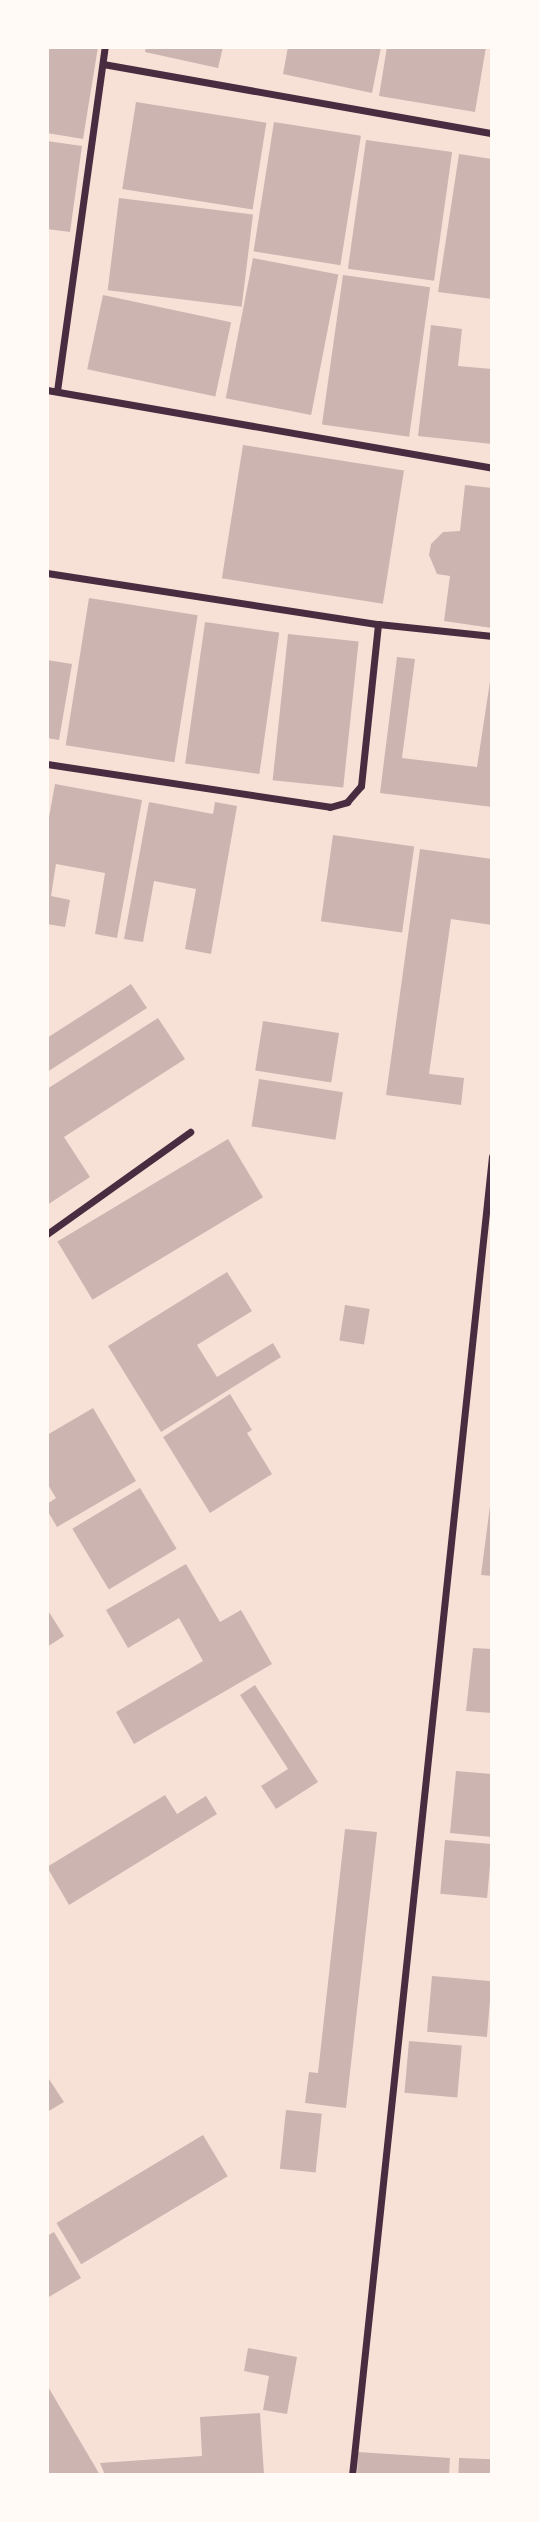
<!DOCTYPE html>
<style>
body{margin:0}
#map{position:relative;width:539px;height:2522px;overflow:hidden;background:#f7e1d7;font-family:Ubuntu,sans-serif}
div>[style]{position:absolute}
.building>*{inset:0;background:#ccb4b1;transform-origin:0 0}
.minor>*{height:7px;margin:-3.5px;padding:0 3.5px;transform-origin:3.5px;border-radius:3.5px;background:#4a2c40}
span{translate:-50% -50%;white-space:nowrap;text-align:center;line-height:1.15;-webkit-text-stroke:5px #fffaf5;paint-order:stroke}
.frame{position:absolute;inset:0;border:49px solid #fffaf5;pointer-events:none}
</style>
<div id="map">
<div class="building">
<div style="clip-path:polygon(47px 47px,98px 47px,83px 139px,47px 133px)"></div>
<div style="clip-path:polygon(146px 47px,223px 47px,218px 68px,145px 52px)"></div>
<div style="clip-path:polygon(288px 47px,381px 47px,372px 93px,283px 74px)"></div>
<div style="clip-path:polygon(387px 47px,486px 47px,475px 112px,379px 96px)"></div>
<div style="left:136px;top:102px;width:132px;height:88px;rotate:9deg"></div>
<div style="left:274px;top:122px;width:88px;height:131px;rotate:9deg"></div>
<div style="left:366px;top:140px;width:87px;height:130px;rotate:8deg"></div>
<div style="clip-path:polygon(47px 141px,82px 146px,70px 232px,47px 229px)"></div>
<div style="clip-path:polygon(459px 154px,492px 159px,492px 299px,438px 292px)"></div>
<div style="left:119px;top:198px;width:135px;height:93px;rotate:7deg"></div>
<div style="left:253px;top:258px;width:87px;height:143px;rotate:11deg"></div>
<div style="left:343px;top:275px;width:88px;height:151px;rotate:8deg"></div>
<div style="left:103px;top:295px;width:131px;height:76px;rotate:12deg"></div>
<div style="clip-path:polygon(431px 325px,462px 329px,458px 366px,492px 369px,492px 444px,418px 436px)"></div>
<div style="left:243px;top:445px;width:163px;height:135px;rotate:9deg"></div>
<div style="clip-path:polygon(465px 485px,492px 488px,492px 628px,444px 621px,450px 576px,437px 574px,429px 555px,431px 544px,443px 532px,460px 531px)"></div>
<div style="left:89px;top:598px;width:110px;height:149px;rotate:9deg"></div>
<div style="left:205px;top:622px;width:75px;height:143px;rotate:8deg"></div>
<div style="left:288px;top:634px;width:71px;height:147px;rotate:6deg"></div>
<div style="clip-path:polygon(397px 657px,415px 659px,402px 758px,477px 767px,492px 668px,492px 807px,380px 793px)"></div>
<div style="clip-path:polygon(47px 660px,72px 664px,59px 740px,47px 738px)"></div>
<div style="clip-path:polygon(55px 784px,142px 800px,117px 938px,95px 934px,105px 873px,56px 864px,51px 896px,70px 900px,65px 927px,47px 924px,47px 828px)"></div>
<div style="clip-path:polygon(149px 802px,213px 814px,215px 802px,237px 806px,211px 954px,185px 949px,196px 889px,154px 881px,143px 942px,124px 939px)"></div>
<div style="left:333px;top:835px;width:82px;height:87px;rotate:8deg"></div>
<div style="clip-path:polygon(420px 849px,492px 859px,492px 925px,451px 919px,429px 1074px,464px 1078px,461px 1105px,386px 1095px)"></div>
<div style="clip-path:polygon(131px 984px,147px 1008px,47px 1072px,47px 1038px)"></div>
<div style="clip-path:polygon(158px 1018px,185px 1059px,64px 1137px,90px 1177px,47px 1205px,47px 1089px)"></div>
<div style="left:263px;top:1021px;width:77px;height:50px;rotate:9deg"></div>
<div style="left:259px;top:1079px;width:85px;height:48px;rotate:9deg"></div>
<div style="left:228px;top:1139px;width:68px;height:199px;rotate:59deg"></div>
<div style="clip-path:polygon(227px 1272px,252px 1311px,197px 1345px,217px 1377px,273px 1343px,281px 1357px,161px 1432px,108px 1346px)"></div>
<div style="left:345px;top:1305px;width:25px;height:36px;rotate:9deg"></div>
<div style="clip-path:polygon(230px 1394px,252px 1430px,247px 1433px,272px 1474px,210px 1513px,163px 1437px)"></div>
<div style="clip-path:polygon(93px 1408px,136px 1481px,57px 1527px,47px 1510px,47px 1504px,56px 1498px,47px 1483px,47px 1435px)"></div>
<div style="left:140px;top:1488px;width:71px;height:79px;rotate:59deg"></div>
<div style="clip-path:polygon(490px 1506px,492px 1506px,492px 1576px,481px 1575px)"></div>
<div style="clip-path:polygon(186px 1564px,220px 1622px,241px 1610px,272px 1664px,134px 1744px,116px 1712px,203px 1661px,179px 1618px,128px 1648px,106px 1610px)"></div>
<div style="clip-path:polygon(47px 1609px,64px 1636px,47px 1647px)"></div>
<div style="clip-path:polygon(473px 1648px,492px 1649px,492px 1713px,466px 1711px)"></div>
<div style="clip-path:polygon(255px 1685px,318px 1782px,276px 1809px,261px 1786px,288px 1769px,240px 1695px)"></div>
<div style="clip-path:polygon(456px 1771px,492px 1774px,492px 1837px,450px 1833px)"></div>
<div style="clip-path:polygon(165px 1795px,177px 1814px,206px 1796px,217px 1814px,69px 1905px,47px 1867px)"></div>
<div style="clip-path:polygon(345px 1829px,377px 1832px,346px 2108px,305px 2103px,309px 2072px,318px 2073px)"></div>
<div style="left:445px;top:1840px;width:47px;height:54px;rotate:5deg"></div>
<div style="left:432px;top:1976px;width:60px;height:56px;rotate:5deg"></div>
<div style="left:409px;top:2041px;width:53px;height:52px;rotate:5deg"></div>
<div style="clip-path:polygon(47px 2076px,64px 2102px,47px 2112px)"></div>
<div style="left:286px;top:2110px;width:36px;height:59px;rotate:6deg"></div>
<div style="left:203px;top:2135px;width:48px;height:171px;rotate:59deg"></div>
<div style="clip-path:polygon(54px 2232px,81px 2278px,47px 2298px,47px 2236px)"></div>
<div style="clip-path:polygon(248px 2348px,297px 2357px,287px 2414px,263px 2410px,269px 2376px,244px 2371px)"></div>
<div style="clip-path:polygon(47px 2385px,100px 2475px,47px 2475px)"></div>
<div style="clip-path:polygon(260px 2413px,264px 2475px,105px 2475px,100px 2463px,202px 2456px,200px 2417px)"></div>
<div style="clip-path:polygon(358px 2452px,450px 2458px,449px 2475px,357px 2475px)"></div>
<div style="left:459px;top:2458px;width:33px;height:17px;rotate:2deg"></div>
</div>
<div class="minor">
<div style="left:103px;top:64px;width:395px;rotate:10.1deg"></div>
<div style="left:47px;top:390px;width:452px;rotate:9.9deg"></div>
<div style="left:57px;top:391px;width:347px;rotate:-82.1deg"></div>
<div style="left:47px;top:573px;width:335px;rotate:8.8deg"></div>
<div style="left:378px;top:624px;width:115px;rotate:6deg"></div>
<div style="left:47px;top:764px;width:286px;rotate:8.6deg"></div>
<div style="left:330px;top:807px;width:18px;rotate:-16deg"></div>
<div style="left:347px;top:802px;width:21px;rotate:-49deg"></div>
<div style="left:361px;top:786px;width:163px;rotate:-84deg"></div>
<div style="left:47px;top:1234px;width:176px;rotate:-35.5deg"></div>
<div style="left:352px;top:2475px;width:1326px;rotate:-83.94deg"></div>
</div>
<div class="frame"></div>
</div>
